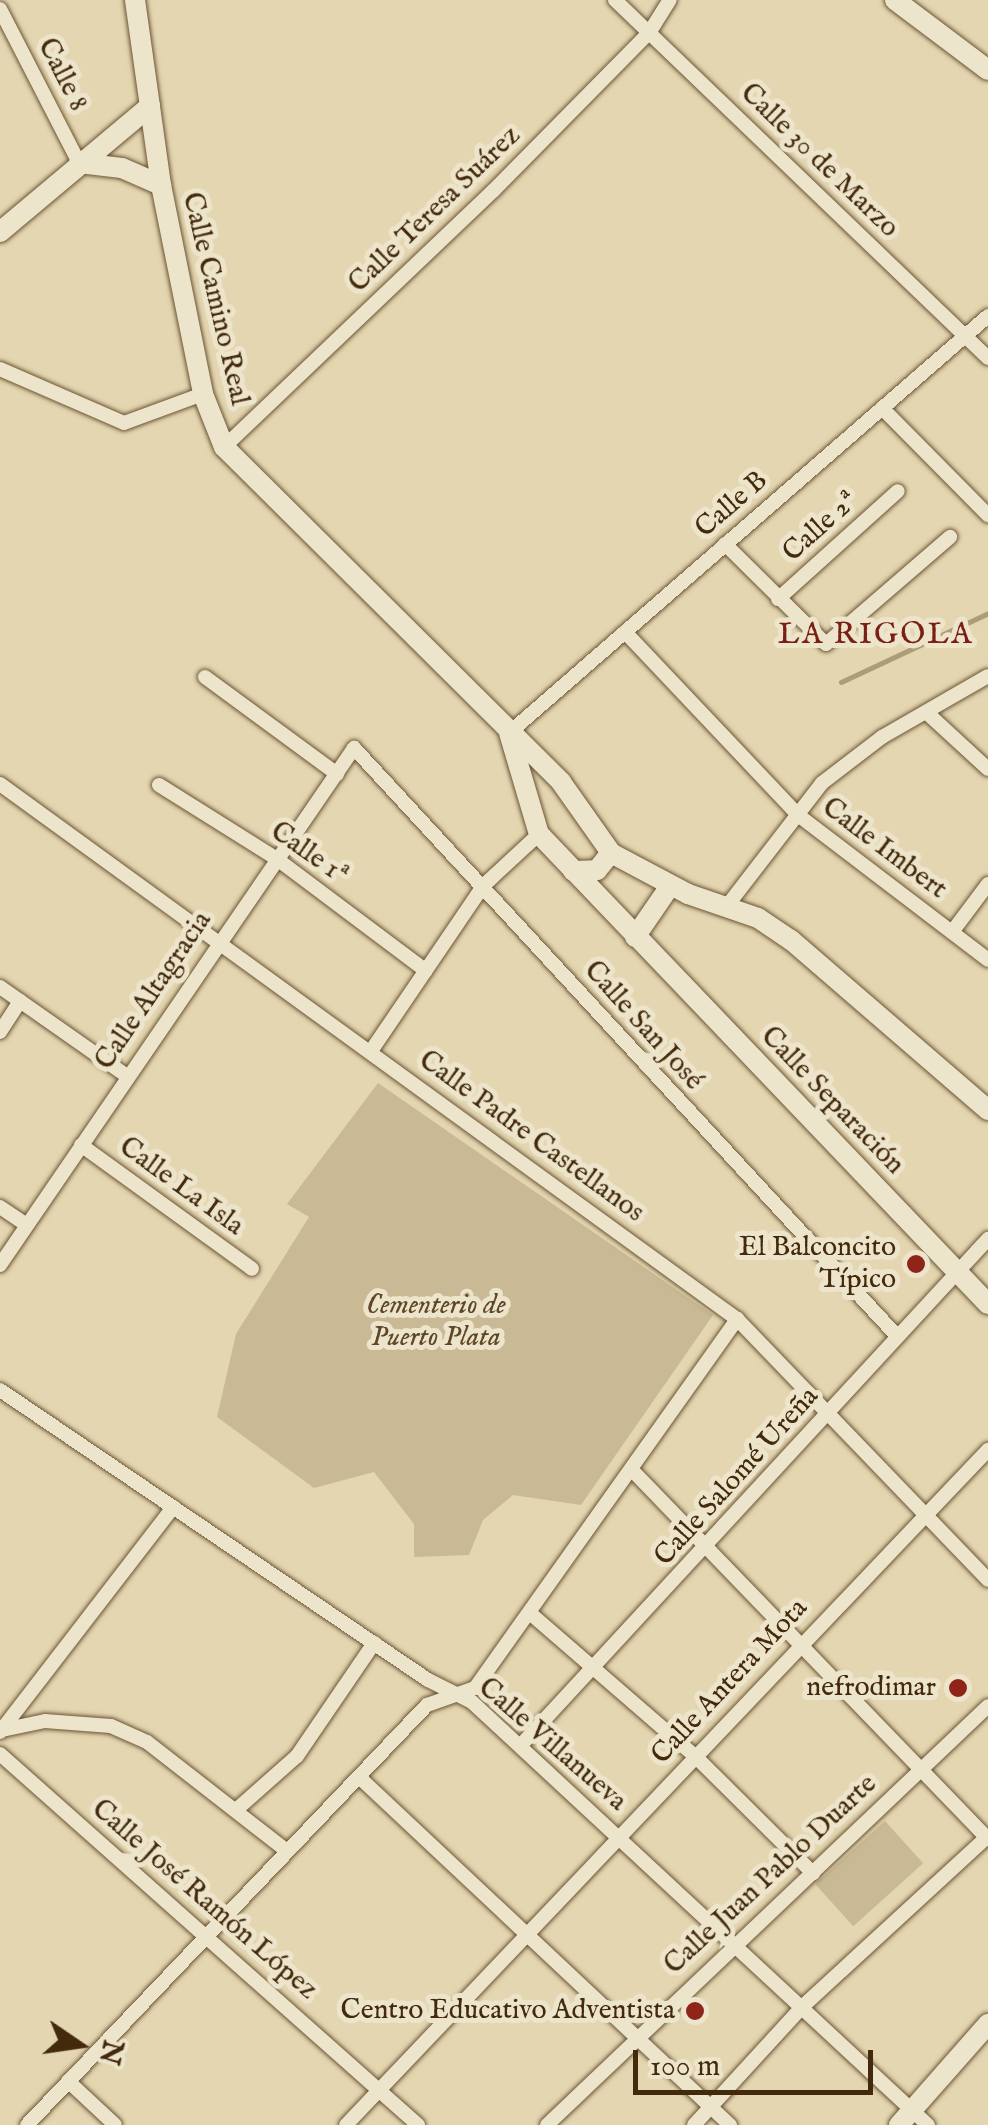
<!DOCTYPE html>
<meta charset="utf-8">
<style>
body{margin:0}
#map{position:relative;width:988px;height:2125px;overflow:hidden;background:#e4d6b0;font-family:"IM FELL English",serif}
div>[style]{position:absolute}
.green>*{inset:0;background:#c9b994;transform-origin:0 0}
.stream>*{height:5px;margin:-2.5px;padding:0 2.5px;transform-origin:2.5px;border-radius:2.5px;background:#ad9c78}
.roads{filter:drop-shadow(0 0 2px #6b5535) drop-shadow(0 0 2px #6b5535)}
.street>*{height:14px;margin:-7px;padding:0 7px;transform-origin:7px;border-radius:7px;background:#ede4cc}
.secondary>*{height:20px;margin:-10px;padding:0 10px;transform-origin:10px;border-radius:10px;background:#ede4cc}
.dots>*{width:28px;height:28px;translate:-50% -50%;box-sizing:border-box;border:5px solid #ede4cc;border-radius:50%}
span{translate:-50% -50%;white-space:nowrap;text-align:center;line-height:1.15;-webkit-text-stroke:10px #ede4cc;paint-order:stroke}
.street-label{font-size:28px;color:#432a0c}
.poi-label{font-size:28px;color:#432a0c}
.right{translate:-100% -50%;text-align:right}
.park-label{font-size:28px;color:#5e4727;font-style:italic}
.neighbourhood-label{font-size:30px;color:#7a1f14;letter-spacing:2.5px}
.north{position:absolute;left:30px;top:1995px;width:100px;height:100px;-webkit-text-stroke:8px #ede4cc;paint-order:stroke;rotate:103deg;font-size:28px;font-weight:700;line-height:40px;text-align:center;color:#432a0c}
.north::after{content:'';display:block;margin:auto;width:35px;height:45px;background:#432a0c;clip-path:polygon(50% 0,100% 100%,50% 72%,0 100%)}
.scale{position:absolute;left:633px;top:2050px;width:240px;height:45px;box-sizing:border-box;border:5px solid #432a0c;border-top:0;padding-left:12px;font-size:30px;line-height:35px;white-space:nowrap;color:#432a0c;-webkit-text-stroke:8px #ede4cc;paint-order:stroke}
</style>
<div id="map">
<div class="green">
<div style="clip-path:polygon(378px 1083px,713px 1315px,581px 1505px,513px 1495px,483px 1520px,469px 1555px,414px 1557px,414px 1524px,374px 1472px,314px 1488px,217px 1417px,236px 1334px,309px 1217px,287px 1204px)"></div>
<div style="left:885px;top:1821px;width:57px;height:94px;rotate:48deg"></div>
</div>
<div class="stream">
<div style="left:841px;top:682px;width:162px;rotate:-25.1deg"></div>
</div>
<div class="roads">
<div class="street">
<div style="left:615px;top:0;width:517px;rotate:43.82deg"></div>
<div style="left:0;top:9px;width:173px;rotate:62.8deg"></div>
<div style="left:0;top:369px;width:135px;rotate:23.5deg"></div>
<div style="left:124px;top:423px;width:84px;rotate:-20.2deg"></div>
<div style="left:882px;top:408px;width:151px;rotate:45.3deg"></div>
<div style="left:224px;top:447px;width:371px;rotate:-43.6deg"></div>
<div style="left:493px;top:191px;width:222px;rotate:-45.4deg"></div>
<div style="left:649px;top:33px;width:39px;rotate:-58deg"></div>
<div style="left:725px;top:544px;width:142px;rotate:44.7deg"></div>
<div style="left:826px;top:644px;width:164px;rotate:-40.8deg"></div>
<div style="left:778px;top:599px;width:161px;rotate:-42deg"></div>
<div style="left:625px;top:632px;width:252px;rotate:46.6deg"></div>
<div style="left:798px;top:815px;width:239px;rotate:37.3deg"></div>
<div style="left:205px;top:677px;width:164px;rotate:36.3deg"></div>
<div style="left:926px;top:712px;width:84px;rotate:42.6deg"></div>
<div style="left:509px;top:733px;width:635px;rotate:-41.04deg"></div>
<div style="left:0;top:784px;width:911px;rotate:35.98deg"></div>
<div style="left:737px;top:1319px;width:362px;rotate:46.1deg"></div>
<div style="left:159px;top:785px;width:139px;rotate:32.1deg"></div>
<div style="left:277px;top:859px;width:186px;rotate:36.9deg"></div>
<div style="left:727px;top:906px;width:155px;rotate:-52.3deg"></div>
<div style="left:822px;top:783px;width:76px;rotate:-37.5deg"></div>
<div style="left:882px;top:737px;width:122px;rotate:-29.9deg"></div>
<div style="left:952px;top:932px;width:60px;rotate:-53.1deg"></div>
<div style="left:0;top:987px;width:155px;rotate:35deg"></div>
<div style="left:0;top:1032px;width:37px;rotate:-57deg"></div>
<div style="left:371px;top:1051px;width:199px;rotate:-55.8deg"></div>
<div style="left:483px;top:886px;width:76px;rotate:-42.9deg"></div>
<div style="left:81px;top:1145px;width:211px;rotate:35.9deg"></div>
<div style="left:0;top:1207px;width:32px;rotate:34deg"></div>
<div style="left:0;top:1265px;width:627px;rotate:-55.6deg"></div>
<div style="left:354px;top:748px;width:800px;rotate:47.28deg"></div>
<div style="left:0;top:1390px;width:517px;rotate:34.12deg"></div>
<div style="left:428px;top:1680px;width:49px;rotate:26.6deg"></div>
<div style="left:472px;top:1702px;width:622px;rotate:42.85deg"></div>
<div style="left:632px;top:1470px;width:513px;rotate:46.03deg"></div>
<div style="left:531px;top:1614px;width:216px;rotate:40.9deg"></div>
<div style="left:694px;top:1755px;width:168px;rotate:44.8deg"></div>
<div style="left:2px;top:1730px;width:44px;rotate:-11.8deg"></div>
<div style="left:45px;top:1721px;width:66px;rotate:4.3deg"></div>
<div style="left:111px;top:1726px;width:39px;rotate:24deg"></div>
<div style="left:147px;top:1742px;width:177px;rotate:37.9deg"></div>
<div style="left:0;top:1732px;width:284px;rotate:-52.4deg"></div>
<div style="left:521px;top:1745px;width:689px;rotate:-47.3deg"></div>
<div style="left:0;top:1754px;width:559px;rotate:41.59deg"></div>
<div style="left:359px;top:1777px;width:509px;rotate:43.17deg"></div>
<div style="left:237px;top:1809px;width:80px;rotate:-41.5deg"></div>
<div style="left:297px;top:1756px;width:137px;rotate:-55.7deg"></div>
<div style="left:68px;top:2081px;width:64px;rotate:43.1deg"></div>
<div style="left:27px;top:2125px;width:580px;rotate:-46.4deg"></div>
<div style="left:427px;top:1705px;width:51px;rotate:-19.5deg"></div>
<div style="left:475px;top:1688px;width:453px;rotate:-54.6deg"></div>
<div style="left:346px;top:2125px;width:932px;rotate:-46.44deg"></div>
<div style="left:547px;top:2125px;width:608px;rotate:-43.53deg"></div>
<div style="left:694px;top:2125px;width:160px;rotate:-47.5deg"></div>
<div style="left:802px;top:2007px;width:250px;rotate:-42.6deg"></div>
</div>
<div class="secondary">
<div style="left:135px;top:0;width:187px;rotate:82deg"></div>
<div style="left:161px;top:185px;width:213px;rotate:78.6deg"></div>
<div style="left:203px;top:394px;width:57px;rotate:68.4deg"></div>
<div style="left:224px;top:447px;width:475px;rotate:44.8deg"></div>
<div style="left:561px;top:782px;width:87px;rotate:54.8deg"></div>
<div style="left:611px;top:853px;width:87px;rotate:28deg"></div>
<div style="left:688px;top:894px;width:74px;rotate:18.9deg"></div>
<div style="left:758px;top:918px;width:40px;rotate:34deg"></div>
<div style="left:791px;top:940px;width:260px;rotate:40.8deg"></div>
<div style="left:895px;top:0;width:116px;rotate:37deg"></div>
<div style="left:79px;top:163px;width:43px;rotate:6.6deg"></div>
<div style="left:122px;top:168px;width:43px;rotate:23.6deg"></div>
<div style="left:0;top:232px;width:196px;rotate:-40deg"></div>
<div style="left:509px;top:733px;width:105px;rotate:73.5deg"></div>
<div style="left:539px;top:834px;width:650px;rotate:46.31deg"></div>
<div style="left:573px;top:871px;width:24px;rotate:-2deg"></div>
<div style="left:597px;top:870px;width:22px;rotate:-51deg"></div>
<div style="left:635px;top:937px;width:62px;rotate:-55.5deg"></div>
<div style="left:899px;top:2125px;width:135px;rotate:-48.6deg"></div>
</div>
</div>
<div class="dots">
<div style="left:916px;top:1264px;background:#8f2418"></div>
<div style="left:958px;top:1688px;background:#8f2418"></div>
<div style="left:695px;top:2011px;background:#8f2418"></div>
</div>
<div class="street-label">
<span style="left:62px;top:75px;rotate:63deg">Calle 8</span>
<span style="left:819px;top:161px;rotate:44deg">Calle 30 de Marzo</span>
<span style="left:435px;top:210px;rotate:-44deg">Calle Teresa Suárez</span>
<span style="left:215px;top:299px;rotate:77deg">Calle Camino Real</span>
<span style="left:732px;top:505px;rotate:-41deg">Calle B</span>
<span style="left:821px;top:527px;rotate:-42deg">Calle 2ª</span>
<span style="left:884px;top:849px;rotate:37deg">Calle Imbert</span>
<span style="left:309px;top:854px;rotate:35deg">Calle 1ª</span>
<span style="left:154px;top:991px;rotate:-56deg">Calle Altagracia</span>
<span style="left:643px;top:1026px;rotate:48deg">Calle San José</span>
<span style="left:832px;top:1101px;rotate:46deg">Calle Separación</span>
<span style="left:531px;top:1137px;rotate:36deg">Calle Padre Castellanos</span>
<span style="left:181px;top:1187px;rotate:36deg">Calle La Isla</span>
<span style="left:737px;top:1477px;rotate:-48deg">Calle Salomé Ureña</span>
<span style="left:730px;top:1682px;rotate:-47deg">Calle Antera Mota</span>
<span style="left:552px;top:1745px;rotate:41deg">Calle Villanueva</span>
<span style="left:771px;top:1875px;rotate:-43deg">Calle Juan Pablo Duarte</span>
<span style="left:204px;top:1900px;rotate:41deg">Calle José Ramón López</span>
</div>
<div class="poi-label">
<span class="right" style="left:896px;top:1264px">El Balconcito<br>Típico</span>
<span class="right" style="left:936px;top:1688px">nefrodimar</span>
<span class="right" style="left:675px;top:2011px">Centro Educativo Adventista</span>
</div>
<div class="park-label">
<span style="left:436px;top:1322px">Cementerio de<br>Puerto Plata</span>
</div>
<div class="neighbourhood-label">
<span style="left:876px;top:635px">LA RIGOLA</span>
</div>
<div class="north">N</div>
<div class="scale">100 m</div>
</div>
